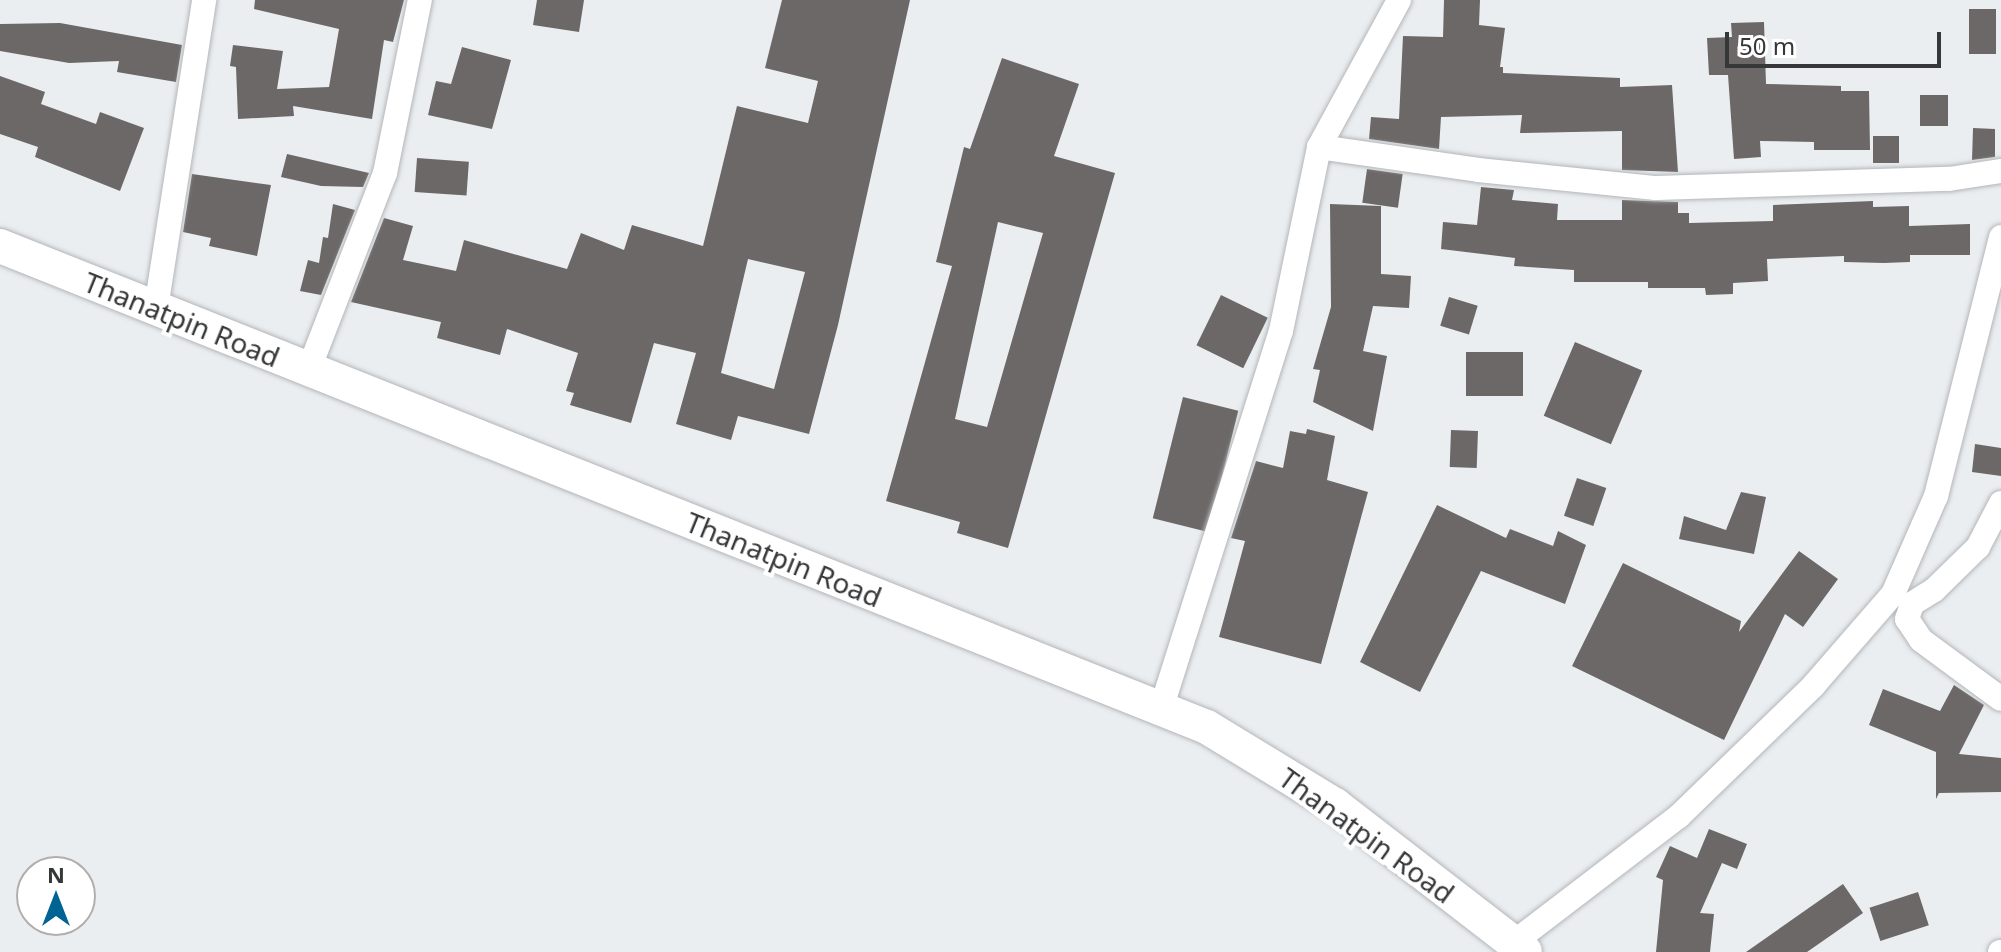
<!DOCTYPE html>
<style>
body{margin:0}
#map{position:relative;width:2001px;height:952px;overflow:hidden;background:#ebeef1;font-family:"Noto Sans",sans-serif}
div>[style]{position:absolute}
.building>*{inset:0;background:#6c6867;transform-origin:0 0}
.roads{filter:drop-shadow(0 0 2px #b3b6b9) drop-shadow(0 0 2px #b3b6b9)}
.street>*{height:24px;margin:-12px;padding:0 12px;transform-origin:12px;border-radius:12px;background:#fff}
.secondary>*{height:34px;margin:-17px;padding:0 17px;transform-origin:17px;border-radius:17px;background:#fff}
span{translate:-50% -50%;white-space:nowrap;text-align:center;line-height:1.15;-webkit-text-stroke:8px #fff;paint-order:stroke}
.street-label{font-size:28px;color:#363738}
.north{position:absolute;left:16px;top:856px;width:80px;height:80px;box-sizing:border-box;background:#fff;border:2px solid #afafaf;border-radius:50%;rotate:0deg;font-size:22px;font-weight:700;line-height:32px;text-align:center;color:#363738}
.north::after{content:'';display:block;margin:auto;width:28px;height:36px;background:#006392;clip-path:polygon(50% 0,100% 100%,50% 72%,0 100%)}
.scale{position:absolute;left:1725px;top:32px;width:216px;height:36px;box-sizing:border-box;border:4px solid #363738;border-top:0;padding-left:10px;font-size:24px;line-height:28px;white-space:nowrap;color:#363738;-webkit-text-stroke:6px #fff;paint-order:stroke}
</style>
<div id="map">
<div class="building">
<div style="clip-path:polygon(255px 0,404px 0,393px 42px,384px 40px,372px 119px,293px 106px,294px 116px,238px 119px,236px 67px,230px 66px,233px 45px,283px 51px,277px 89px,329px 87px,339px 29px,254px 9px)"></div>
<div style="clip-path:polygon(537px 0,584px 0,579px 32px,533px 25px)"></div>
<div style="clip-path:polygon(evenodd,782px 0,910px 0,838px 325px,809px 434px,738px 416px,731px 440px,676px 424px,696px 353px,654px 343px,631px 423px,570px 405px,574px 393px,566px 391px,578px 353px,507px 329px,500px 355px,437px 338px,441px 322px,351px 302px,384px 218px,413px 226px,403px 260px,456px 271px,464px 240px,567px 269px,581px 233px,624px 250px,632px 225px,703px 246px,737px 106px,808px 123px,818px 81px,765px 68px,782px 0,748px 259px,805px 272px,774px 389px,721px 373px,748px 259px)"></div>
<div style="clip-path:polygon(1444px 0,1480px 0,1479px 25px,1505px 28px,1500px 67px,1503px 67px,1503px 73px,1620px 78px,1620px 87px,1672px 85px,1678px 172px,1622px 170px,1622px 131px,1520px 133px,1522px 115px,1441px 117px,1439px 149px,1369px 139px,1371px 117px,1399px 119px,1403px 36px,1443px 37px)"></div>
<div style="left:1969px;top:9px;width:27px;height:45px"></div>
<div style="clip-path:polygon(1764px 22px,1766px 84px,1841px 86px,1841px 91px,1869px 91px,1870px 150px,1814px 150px,1814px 142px,1760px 141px,1761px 157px,1734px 159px,1728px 75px,1709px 75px,1707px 38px,1732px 37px,1731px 23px)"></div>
<div style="clip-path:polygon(60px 23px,182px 45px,176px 82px,117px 72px,119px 61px,69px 63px,0 51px,0 24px)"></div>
<div style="clip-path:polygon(462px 47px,511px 60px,492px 129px,428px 115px,436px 81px,451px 84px)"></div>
<div style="clip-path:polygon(evenodd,1002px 58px,1079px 84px,1054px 156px,1115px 173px,1008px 548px,957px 533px,960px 522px,886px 501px,952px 266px,936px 262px,964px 147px,970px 149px,1002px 58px,998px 222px,1043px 233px,987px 427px,955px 419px,998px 222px)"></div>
<div style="clip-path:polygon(0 76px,45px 92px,41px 104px,96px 124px,100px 112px,144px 128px,120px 191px,35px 157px,38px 147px,0 134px)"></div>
<div style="left:1920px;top:95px;width:28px;height:31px"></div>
<div style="clip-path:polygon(1973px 128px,1995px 129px,1995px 157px,1972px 160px)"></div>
<div style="left:1873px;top:136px;width:26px;height:27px"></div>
<div style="clip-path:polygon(287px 154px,369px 173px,363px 187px,321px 186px,281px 177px)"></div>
<div style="left:417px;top:158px;width:52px;height:34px;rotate:4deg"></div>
<div style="left:1367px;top:169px;width:36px;height:34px;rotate:8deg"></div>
<div style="clip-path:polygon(192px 174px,271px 185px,257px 256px,209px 246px,211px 238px,183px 232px)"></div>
<div style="clip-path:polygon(1481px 187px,1514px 190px,1512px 200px,1558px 204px,1557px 220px,1622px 220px,1622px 200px,1678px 202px,1678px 213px,1689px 213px,1689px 223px,1773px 221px,1773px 205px,1873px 201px,1873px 207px,1909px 206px,1909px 226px,1970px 224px,1970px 255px,1910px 255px,1910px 262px,1884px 263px,1844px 262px,1844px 256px,1767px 259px,1768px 281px,1733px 283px,1733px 294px,1706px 295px,1705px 288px,1648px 288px,1648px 282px,1574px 282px,1574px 270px,1514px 266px,1515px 258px,1441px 249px,1443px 222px,1477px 225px)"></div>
<div style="clip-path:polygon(333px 204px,355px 210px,321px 295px,300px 291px,308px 260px,319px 263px,323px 237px,328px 238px)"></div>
<div style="clip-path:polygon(1330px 204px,1381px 206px,1381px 274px,1411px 276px,1409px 308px,1373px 306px,1363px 351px,1387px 356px,1373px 431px,1313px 402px,1320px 370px,1313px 369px,1331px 307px)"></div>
<div style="left:1221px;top:295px;width:52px;height:56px;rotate:26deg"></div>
<div style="left:1449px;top:297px;width:30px;height:30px;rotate:17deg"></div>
<div style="left:1575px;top:342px;width:73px;height:80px;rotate:23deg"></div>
<div style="left:1466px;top:352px;width:57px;height:44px"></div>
<div style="left:1183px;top:397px;width:57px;height:125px;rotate:14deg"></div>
<div style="clip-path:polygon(1307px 429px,1335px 436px,1327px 480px,1368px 492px,1321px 664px,1219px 637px,1245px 541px,1231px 538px,1256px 461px,1283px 468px,1290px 431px,1306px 434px)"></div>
<div style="left:1451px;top:430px;width:27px;height:37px;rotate:2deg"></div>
<div style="clip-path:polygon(1975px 444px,2001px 448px,2001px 476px,1972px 472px)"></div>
<div style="left:1577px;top:478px;width:31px;height:40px;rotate:19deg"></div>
<div style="clip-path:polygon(1741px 492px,1766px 497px,1754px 554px,1679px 539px,1684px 516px,1726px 530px)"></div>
<div style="clip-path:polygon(1437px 505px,1506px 538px,1510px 529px,1553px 546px,1558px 531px,1586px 545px,1565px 604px,1481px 571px,1420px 692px,1360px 662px)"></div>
<div style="clip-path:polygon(1799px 551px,1838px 579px,1803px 627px,1785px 614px,1724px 740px,1572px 666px,1623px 563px,1741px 621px,1739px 632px)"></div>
<div style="clip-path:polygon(1954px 685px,1984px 705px,1959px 754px,2001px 758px,2001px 792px,1939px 793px,1936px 799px,1936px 752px,1869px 725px,1883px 689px,1940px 711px)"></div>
<div style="clip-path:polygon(1709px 829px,1747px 844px,1737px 869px,1722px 863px,1700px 913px,1714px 914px,1710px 952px,1656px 952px,1663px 880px,1656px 877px,1670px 846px,1697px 858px)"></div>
<div style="clip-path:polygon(1843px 884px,1863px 913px,1807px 952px,1746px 952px)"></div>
<div style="left:1918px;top:892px;width:35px;height:51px;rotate:72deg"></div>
</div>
<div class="roads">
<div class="street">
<div style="left:1319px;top:147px;width:161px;rotate:8.2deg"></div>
<div style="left:1478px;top:170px;width:179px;rotate:5.8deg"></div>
<div style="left:1656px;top:188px;width:293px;rotate:-1.8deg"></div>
<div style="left:1949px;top:179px;width:53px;rotate:-8.7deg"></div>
<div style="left:156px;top:308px;width:312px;rotate:-81.1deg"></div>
<div style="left:309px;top:369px;width:210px;rotate:-68.8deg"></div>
<div style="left:385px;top:173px;width:177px;rotate:-78.6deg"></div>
<div style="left:2001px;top:503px;width:50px;rotate:117.6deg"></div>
<div style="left:1978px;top:547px;width:62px;rotate:135.7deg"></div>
<div style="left:1934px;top:590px;width:26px;rotate:148deg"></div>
<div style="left:1912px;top:604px;width:16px;rotate:108deg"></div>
<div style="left:1907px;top:619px;width:25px;rotate:56deg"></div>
<div style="left:1921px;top:640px;width:99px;rotate:36.4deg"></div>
<div style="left:1161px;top:709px;width:397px;rotate:-72.4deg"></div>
<div style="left:1281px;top:331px;width:188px;rotate:-78.3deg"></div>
<div style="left:1319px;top:147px;width:167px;rotate:-61.4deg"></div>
<div style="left:1513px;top:943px;width:209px;rotate:-37.4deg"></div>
<div style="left:1679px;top:816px;width:187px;rotate:-44.1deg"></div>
<div style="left:1813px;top:686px;width:122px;rotate:-49deg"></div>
<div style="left:1893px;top:594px;width:107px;rotate:-66.3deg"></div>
<div style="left:1936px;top:496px;width:267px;rotate:-75.9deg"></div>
<div style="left:2000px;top:952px;width:1px"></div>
</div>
<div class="secondary">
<div style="left:0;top:246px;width:1299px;rotate:21.73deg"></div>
<div style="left:1207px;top:727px;width:150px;rotate:31.4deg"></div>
<div style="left:1335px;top:805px;width:240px;rotate:37.7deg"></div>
</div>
</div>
<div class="street-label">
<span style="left:182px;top:319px;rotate:22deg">Thanatpin Road</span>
<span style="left:784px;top:559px;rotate:22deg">Thanatpin Road</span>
<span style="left:1367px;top:835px;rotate:36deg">Thanatpin Road</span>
</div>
<div class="north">N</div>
<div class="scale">50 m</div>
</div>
